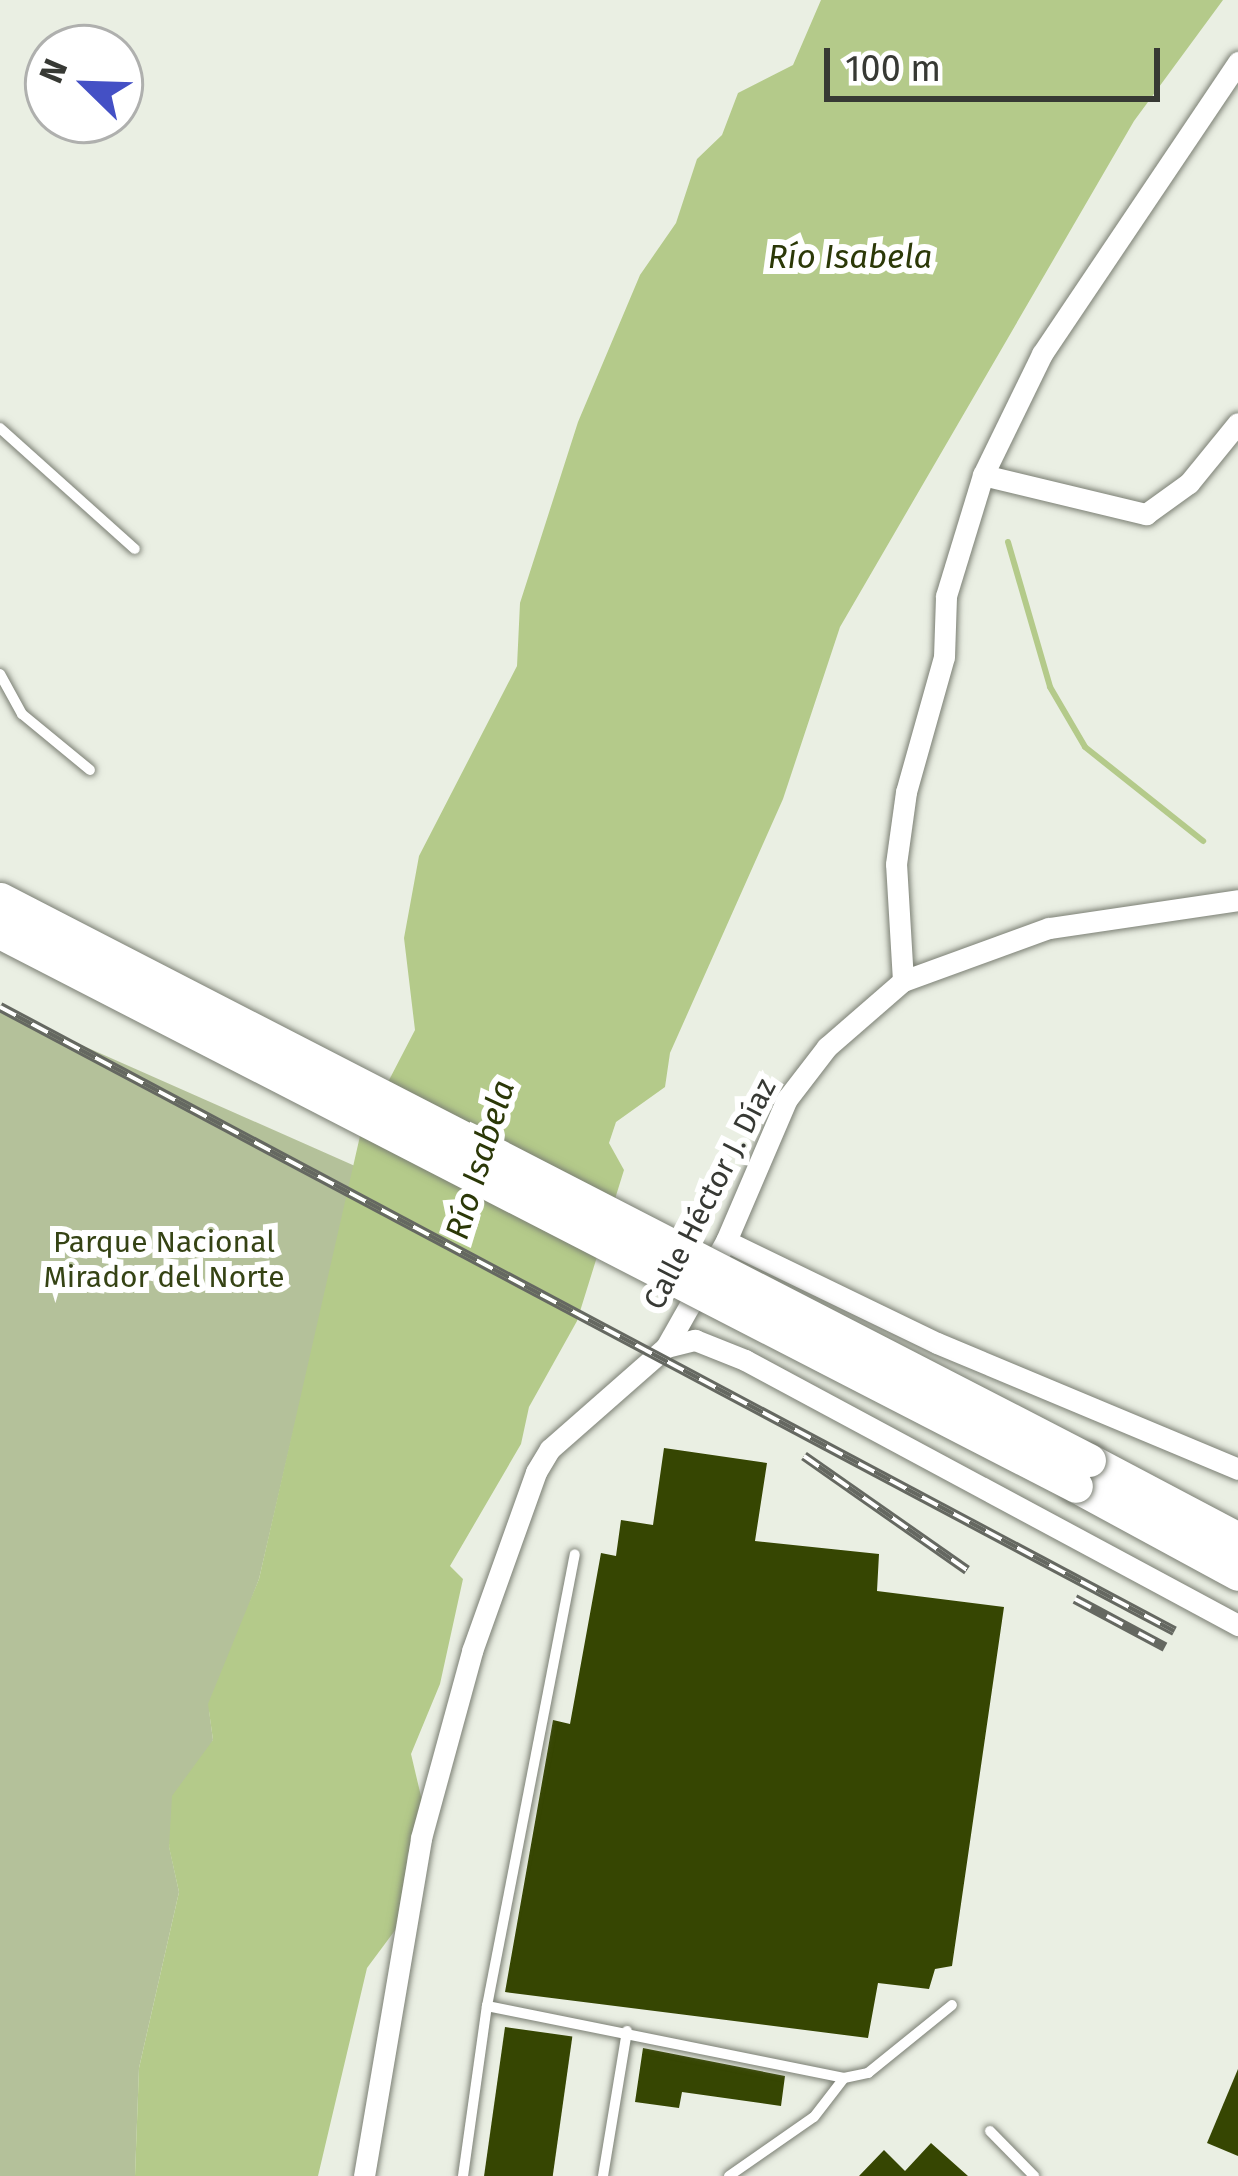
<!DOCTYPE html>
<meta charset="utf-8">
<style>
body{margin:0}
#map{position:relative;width:1238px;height:2176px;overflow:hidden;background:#eaefe3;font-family:"Fira Sans",sans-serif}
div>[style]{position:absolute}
.green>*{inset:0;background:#b4c19a}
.water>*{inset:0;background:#b4ca8a}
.stream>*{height:6px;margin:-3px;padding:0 3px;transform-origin:3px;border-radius:3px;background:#b4ca8a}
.building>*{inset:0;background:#364602;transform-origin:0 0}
.roads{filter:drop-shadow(0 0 3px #7b7f74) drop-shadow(0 0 3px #7b7f74)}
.service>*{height:10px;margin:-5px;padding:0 5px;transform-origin:5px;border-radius:5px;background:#fff}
.minor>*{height:21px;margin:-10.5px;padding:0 10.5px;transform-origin:10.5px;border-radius:10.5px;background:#fff}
.primary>*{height:33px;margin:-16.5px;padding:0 16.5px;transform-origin:16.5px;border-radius:16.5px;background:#fff}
.rail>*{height:10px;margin-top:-5px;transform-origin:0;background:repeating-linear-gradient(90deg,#fff 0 18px,#656861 0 36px);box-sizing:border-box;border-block:3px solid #656861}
.bridges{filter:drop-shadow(0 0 3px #7b7f74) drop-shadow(0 0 3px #7b7f74)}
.primary-bridge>*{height:33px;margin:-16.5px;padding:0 16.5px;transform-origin:16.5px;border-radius:16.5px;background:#fff}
span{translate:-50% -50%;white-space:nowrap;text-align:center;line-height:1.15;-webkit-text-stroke:12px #fff;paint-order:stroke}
.street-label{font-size:30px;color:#373934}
.park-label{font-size:30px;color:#354314}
.water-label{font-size:33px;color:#2b3807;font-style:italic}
.north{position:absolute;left:24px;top:24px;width:120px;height:120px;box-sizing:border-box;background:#fff;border:3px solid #afb0ae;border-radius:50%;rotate:293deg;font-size:33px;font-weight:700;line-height:48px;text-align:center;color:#373934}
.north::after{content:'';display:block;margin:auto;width:42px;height:54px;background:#4450c5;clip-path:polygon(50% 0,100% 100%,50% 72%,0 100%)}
.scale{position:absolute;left:824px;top:48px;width:336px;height:54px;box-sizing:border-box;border:6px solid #373934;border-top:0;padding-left:15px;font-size:36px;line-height:42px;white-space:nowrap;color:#373934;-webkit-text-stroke:9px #fff;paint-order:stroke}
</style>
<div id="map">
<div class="green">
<div style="clip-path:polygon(0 1009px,355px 1166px,259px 1579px,209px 1710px,213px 1740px,169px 1846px,179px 1892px,139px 2068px,135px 2176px,0 2176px)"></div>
</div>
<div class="water">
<div style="clip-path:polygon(821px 0,1223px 0,1134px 121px,840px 627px,783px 799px,670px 1053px,665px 1087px,616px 1122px,609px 1143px,624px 1170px,577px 1321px,529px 1407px,521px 1444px,450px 1566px,463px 1579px,440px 1684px,411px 1754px,424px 1809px,407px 1857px,407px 1891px,396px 1929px,367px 1968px,318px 2176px,135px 2176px,139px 2068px,179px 1892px,169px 1847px,172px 1796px,213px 1740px,208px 1704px,259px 1579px,360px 1136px,415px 1030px,404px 938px,419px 856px,517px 666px,520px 603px,578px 422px,640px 275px,676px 223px,697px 159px,722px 135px,738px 93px,793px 65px)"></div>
</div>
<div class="stream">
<div style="left:1008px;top:542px;width:151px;rotate:73.8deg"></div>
<div style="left:1050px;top:687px;width:69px;rotate:59.7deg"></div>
<div style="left:1085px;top:747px;width:151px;rotate:38.5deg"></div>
</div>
<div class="building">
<div style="clip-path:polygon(664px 1448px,767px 1463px,755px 1541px,879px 1554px,877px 1591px,1004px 1607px,952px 1966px,935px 1969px,929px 1989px,878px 1983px,868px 2038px,505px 1992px,553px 1720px,570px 1724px,601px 1553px,616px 1556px,621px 1520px,653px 1525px)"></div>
<div style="left:505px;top:2027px;width:68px;height:151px;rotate:8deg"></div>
<div style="clip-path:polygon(643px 2048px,785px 2076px,781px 2106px,682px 2092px,679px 2108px,635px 2102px)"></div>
<div style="clip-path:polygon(1238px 2069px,1238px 2156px,1207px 2143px)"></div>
<div style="clip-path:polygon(931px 2143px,968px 2176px,859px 2176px,884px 2150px,905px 2171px)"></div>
</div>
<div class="roads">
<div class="service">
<div style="left:0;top:428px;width:181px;rotate:41.9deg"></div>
<div style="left:0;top:674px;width:46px;rotate:61.2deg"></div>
<div style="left:22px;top:714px;width:88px;rotate:39.5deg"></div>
<div style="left:487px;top:2006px;width:460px;rotate:-79deg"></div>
<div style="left:990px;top:2131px;width:63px;rotate:45.6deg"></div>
<div style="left:463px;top:2176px;width:172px;rotate:-82deg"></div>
<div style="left:487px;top:2006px;width:364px;rotate:11.4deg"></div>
<div style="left:844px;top:2078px;width:25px;rotate:-12deg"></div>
<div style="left:868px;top:2073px;width:108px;rotate:-39deg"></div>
<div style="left:603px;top:2176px;width:147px;rotate:-80.6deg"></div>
<div style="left:729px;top:2176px;width:103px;rotate:-34.8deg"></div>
<div style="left:814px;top:2117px;width:49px;rotate:-52.4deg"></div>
</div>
<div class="minor">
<div style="left:983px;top:475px;width:168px;rotate:13.5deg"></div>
<div style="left:1146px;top:514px;width:53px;rotate:-35.8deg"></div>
<div style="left:1189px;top:483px;width:77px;rotate:-50.8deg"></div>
<div style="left:903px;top:981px;width:117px;rotate:-93.4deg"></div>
<div style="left:896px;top:864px;width:73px;rotate:-82.1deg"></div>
<div style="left:906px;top:792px;width:140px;rotate:-74.3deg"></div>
<div style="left:944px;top:657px;width:61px;rotate:-88.1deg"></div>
<div style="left:946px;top:596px;width:127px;rotate:-73deg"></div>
<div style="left:983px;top:475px;width:135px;rotate:-64deg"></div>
<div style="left:1042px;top:354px;width:352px;rotate:-56.1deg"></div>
<div style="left:726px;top:1241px;width:234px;rotate:25.8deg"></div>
<div style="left:937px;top:1343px;width:326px;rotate:22.7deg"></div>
<div style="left:666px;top:1347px;width:30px;rotate:-14deg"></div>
<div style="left:695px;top:1340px;width:54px;rotate:21.8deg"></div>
<div style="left:745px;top:1360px;width:560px;rotate:28.26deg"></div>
<div style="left:364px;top:2176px;width:343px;rotate:-80.4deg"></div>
<div style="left:421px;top:1838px;width:194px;rotate:-74.7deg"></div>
<div style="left:472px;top:1651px;width:190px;rotate:-70.3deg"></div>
<div style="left:536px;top:1472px;width:27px;rotate:-59deg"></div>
<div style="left:550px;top:1449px;width:154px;rotate:-41.3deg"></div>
<div style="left:666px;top:1347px;width:122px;rotate:-60.5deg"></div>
<div style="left:726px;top:1241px;width:155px;rotate:-66.8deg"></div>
<div style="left:787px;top:1099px;width:66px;rotate:-52.4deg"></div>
<div style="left:827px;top:1047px;width:101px;rotate:-41deg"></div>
<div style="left:903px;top:981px;width:155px;rotate:-20deg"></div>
<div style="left:1049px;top:928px;width:191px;rotate:-8.4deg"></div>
</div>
<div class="primary">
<div style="left:1089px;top:1460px;width:169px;rotate:27.9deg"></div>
<div style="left:1076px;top:1486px;width:184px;rotate:28.5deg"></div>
</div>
</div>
<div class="rail">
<div style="left:0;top:1007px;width:1330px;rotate:27.99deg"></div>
<div style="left:804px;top:1456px;width:199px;rotate:35deg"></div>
<div style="left:1075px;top:1599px;width:102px;rotate:28.1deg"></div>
</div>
<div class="bridges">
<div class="primary-bridge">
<div style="left:0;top:899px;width:1225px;rotate:27.26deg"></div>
<div style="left:0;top:932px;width:1210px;rotate:27.24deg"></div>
</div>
</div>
<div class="street-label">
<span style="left:710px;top:1194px;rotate:-63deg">Calle Héctor J. Díaz</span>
</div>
<div class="park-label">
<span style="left:164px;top:1259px">Parque Nacional<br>Mirador del Norte</span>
</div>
<div class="water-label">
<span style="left:850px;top:258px">Río Isabela</span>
<span style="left:481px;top:1160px;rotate:-73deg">Río Isabela</span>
</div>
<div class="north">N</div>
<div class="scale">100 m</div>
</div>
